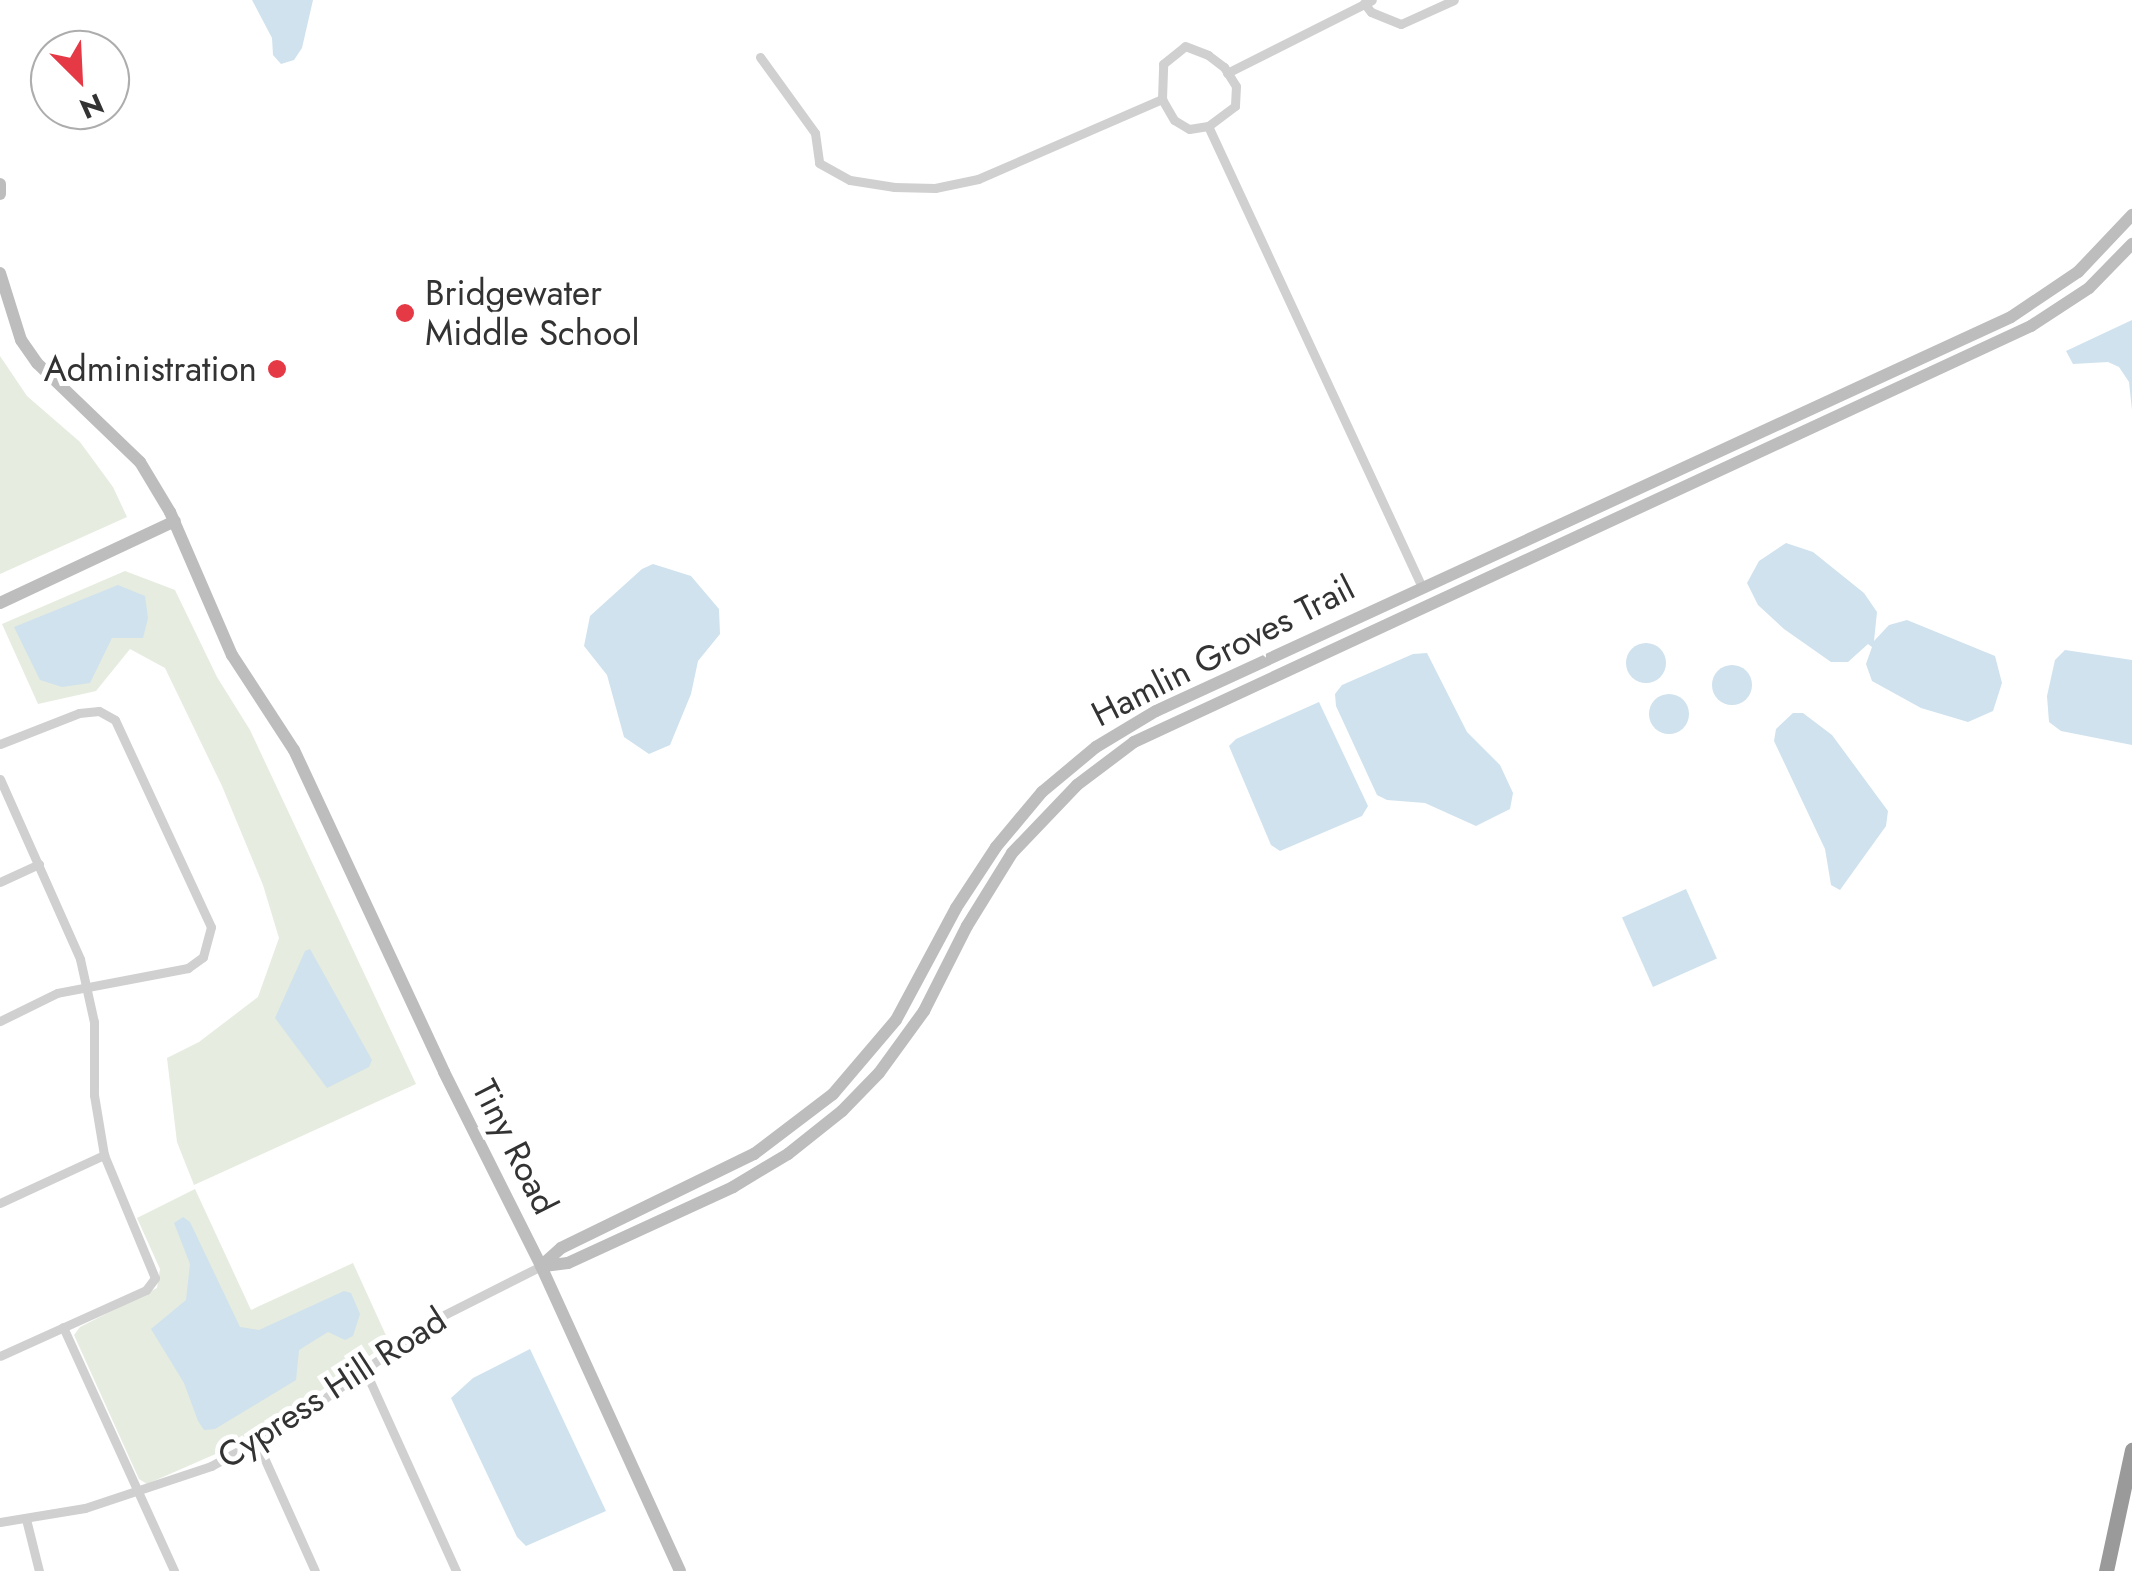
<!DOCTYPE html>
<style>
body{margin:0}
#map{position:relative;width:2132px;height:1571px;overflow:hidden;background:#fff;font-family:Jost,sans-serif}
div>[style]{position:absolute}
.green>*{inset:0;background:#e6ecdf}
.water>*{inset:0;background:#cfe2ee;transform-origin:0 0}
.round{border-radius:50%}
.street>*{height:9px;margin:-4.5px;padding:0 4.5px;transform-origin:4.5px;border-radius:4.5px;background:#d0d0d0}
.secondary>*{height:12px;margin:-6px;padding:0 6px;transform-origin:6px;border-radius:6px;background:#bdbdbd}
.highway>*{height:15px;margin:-7.5px;padding:0 7.5px;transform-origin:7.5px;border-radius:7.5px;background:#9a9a9a}
.dots>*{width:28px;height:28px;translate:-50% -50%;box-sizing:border-box;border:5px solid #fff;border-radius:50%}
span{translate:-50% -50%;white-space:nowrap;text-align:center;line-height:1.15;-webkit-text-stroke:10px #fff;paint-order:stroke}
.poi-label{font-size:35px;color:#333}
.left{translate:0 -50%;text-align:left}
.right{translate:-100% -50%;text-align:right}
.street-label{font-size:35px;color:#333}
.north{position:absolute;left:30px;top:30px;width:100px;height:100px;box-sizing:border-box;background:#fff;border:2px solid #adadad;border-radius:50%;rotate:156deg;font-size:28px;font-weight:700;line-height:40px;text-align:center;color:#333}
.north::after{content:'';display:block;margin:auto;width:35px;height:45px;background:#e63946;clip-path:polygon(50% 0,100% 100%,50% 72%,0 100%)}
</style>
<div id="map">
<div class="green">
<div style="clip-path:polygon(0 356px,27px 396px,80px 442px,113px 487px,127px 517px,0 574px)"></div>
<div style="clip-path:polygon(125px 571px,175px 590px,217px 677px,250px 730px,416px 1084px,194px 1185px,177px 1142px,167px 1058px,199px 1042px,258px 997px,279px 938px,263px 885px,222px 786px,165px 668px,130px 649px,96px 691px,38px 704px,2px 624px)"></div>
<div style="clip-path:polygon(195px 1189px,251px 1310px,353px 1263px,389px 1342px,259px 1435px,147px 1484px,139px 1479px,74px 1335px,80px 1327px,157px 1288px,160px 1269px,137px 1218px)"></div>
</div>
<div class="water">
<div style="clip-path:polygon(252px 0,313px 0,302px 48px,294px 60px,281px 64px,273px 55px,272px 38px)"></div>
<div style="clip-path:polygon(2132px 320px,2132px 410px,2129px 382px,2119px 367px,2108px 362px,2073px 364px,2066px 351px)"></div>
<div style="clip-path:polygon(1786px 543px,1813px 552px,1864px 593px,1877px 612px,1874px 641px,1889px 625px,1907px 620px,1995px 656px,2002px 683px,1993px 711px,1968px 722px,1921px 708px,1872px 681px,1866px 664px,1872px 647px,1868px 644px,1848px 662px,1831px 662px,1784px 629px,1758px 605px,1747px 583px,1759px 561px)"></div>
<div style="clip-path:polygon(653px 564px,691px 576px,719px 609px,720px 634px,698px 661px,691px 694px,670px 745px,649px 754px,624px 737px,607px 675px,584px 646px,590px 616px,642px 569px)"></div>
<div style="clip-path:polygon(118px 585px,145px 596px,148px 618px,143px 638px,112px 638px,90px 683px,62px 687px,40px 680px,14px 627px)"></div>
<div class="round" style="left:1626px;top:643px;width:40px;height:40px"></div>
<div style="clip-path:polygon(2065px 650px,2132px 660px,2132px 745px,2061px 731px,2049px 722px,2047px 696px,2055px 660px)"></div>
<div style="clip-path:polygon(1427px 653px,1467px 732px,1500px 765px,1513px 793px,1510px 809px,1476px 826px,1425px 803px,1387px 800px,1377px 795px,1336px 706px,1335px 694px,1342px 685px,1413px 654px)"></div>
<div class="round" style="left:1712px;top:665px;width:40px;height:40px"></div>
<div class="round" style="left:1649px;top:694px;width:40px;height:40px"></div>
<div style="clip-path:polygon(1319px 702px,1368px 806px,1362px 816px,1280px 851px,1271px 845px,1229px 746px,1236px 739px)"></div>
<div style="clip-path:polygon(1793px 713px,1803px 713px,1832px 735px,1888px 811px,1886px 826px,1840px 890px,1831px 885px,1825px 849px,1774px 741px,1776px 729px)"></div>
<div style="left:1686px;top:889px;width:76px;height:70px;rotate:66deg"></div>
<div style="clip-path:polygon(310px 949px,372px 1060px,369px 1067px,327px 1088px,275px 1018px,305px 951px)"></div>
<div style="clip-path:polygon(183px 1217px,190px 1222px,240px 1327px,259px 1330px,344px 1291px,351px 1293px,360px 1314px,353px 1336px,345px 1340px,328px 1332px,299px 1350px,296px 1380px,215px 1429px,204px 1430px,198px 1421px,184px 1383px,151px 1329px,186px 1300px,190px 1264px,174px 1223px)"></div>
<div style="clip-path:polygon(530px 1349px,606px 1511px,526px 1546px,517px 1537px,451px 1398px,473px 1378px)"></div>
</div>
<div class="street">
<div style="left:1364px;top:3px;width:11px;rotate:52deg"></div>
<div style="left:1371px;top:12px;width:32px;rotate:22deg"></div>
<div style="left:1401px;top:24px;width:58px;rotate:-24.4deg"></div>
<div style="left:1185px;top:46px;width:25px;rotate:21deg"></div>
<div style="left:1208px;top:55px;width:20px;rotate:37deg"></div>
<div style="left:1224px;top:67px;width:22px;rotate:58deg"></div>
<div style="left:1236px;top:86px;width:20px;rotate:93deg"></div>
<div style="left:1235px;top:106px;width:34px;rotate:143deg"></div>
<div style="left:1208px;top:126px;width:19px;rotate:171deg"></div>
<div style="left:1189px;top:129px;width:17px;rotate:-149deg"></div>
<div style="left:1174px;top:120px;width:24px;rotate:-120deg"></div>
<div style="left:1162px;top:99px;width:35px;rotate:-88deg"></div>
<div style="left:1163px;top:64px;width:28px;rotate:-39deg"></div>
<div style="left:760px;top:57px;width:94px;rotate:54.1deg"></div>
<div style="left:815px;top:133px;width:30px;rotate:82deg"></div>
<div style="left:819px;top:163px;width:35px;rotate:29deg"></div>
<div style="left:850px;top:180px;width:45px;rotate:9deg"></div>
<div style="left:894px;top:187px;width:41px;rotate:1.4deg"></div>
<div style="left:935px;top:188px;width:44px;rotate:-11.8deg"></div>
<div style="left:978px;top:179px;width:201px;rotate:-23.5deg"></div>
<div style="left:1227px;top:73px;width:162px;rotate:-26.7deg"></div>
<div style="left:1208px;top:126px;width:508px;rotate:65.1deg"></div>
<div style="left:0;top:744px;width:85px;rotate:-21.4deg"></div>
<div style="left:79px;top:713px;width:20px;rotate:-6deg"></div>
<div style="left:99px;top:711px;width:18px;rotate:29deg"></div>
<div style="left:115px;top:720px;width:228px;rotate:65.1deg"></div>
<div style="left:211px;top:927px;width:31px;rotate:105deg"></div>
<div style="left:203px;top:957px;width:19px;rotate:144deg"></div>
<div style="left:188px;top:968px;width:133px;rotate:169.2deg"></div>
<div style="left:57px;top:993px;width:64px;rotate:153.8deg"></div>
<div style="left:0;top:779px;width:197px;rotate:66deg"></div>
<div style="left:80px;top:959px;width:65px;rotate:77.5deg"></div>
<div style="left:94px;top:1022px;width:73px;rotate:90deg"></div>
<div style="left:94px;top:1095px;width:61px;rotate:80.5deg"></div>
<div style="left:104px;top:1155px;width:133px;rotate:67.5deg"></div>
<div style="left:155px;top:1278px;width:15px;rotate:127deg"></div>
<div style="left:146px;top:1290px;width:160px;rotate:155.7deg"></div>
<div style="left:0;top:882px;width:43px;rotate:-24.8deg"></div>
<div style="left:0;top:1203px;width:115px;rotate:-24.8deg"></div>
<div style="left:63px;top:1327px;width:268px;rotate:65.5deg"></div>
<div style="left:364px;top:1368px;width:223px;rotate:65.6deg"></div>
<div style="left:257px;top:1442px;width:141px;rotate:65.8deg"></div>
<div style="left:26px;top:1519px;width:54px;rotate:76deg"></div>
<div style="left:0;top:1522px;width:86px;rotate:-9.4deg"></div>
<div style="left:85px;top:1508px;width:133px;rotate:-18.4deg"></div>
<div style="left:211px;top:1466px;width:94px;rotate:-28.8deg"></div>
<div style="left:293px;top:1421px;width:173px;rotate:-35.6deg"></div>
<div style="left:434px;top:1320px;width:120px;rotate:-26.8deg"></div>
</div>
<div class="secondary">
<div style="left:0;top:184px;width:10px;rotate:90deg"></div>
<div style="left:0;top:273px;width:70px;rotate:72.6deg"></div>
<div style="left:21px;top:340px;width:28px;rotate:55deg"></div>
<div style="left:37px;top:363px;width:143px;rotate:43.9deg"></div>
<div style="left:140px;top:462px;width:58px;rotate:59deg"></div>
<div style="left:170px;top:512px;width:156px;rotate:66.6deg"></div>
<div style="left:232px;top:655px;width:113px;rotate:56.9deg"></div>
<div style="left:294px;top:750px;width:355px;rotate:65deg"></div>
<div style="left:444px;top:1072px;width:217px;rotate:63.4deg"></div>
<div style="left:541px;top:1266px;width:335px;rotate:65.5deg"></div>
<div style="left:0;top:603px;width:193px;rotate:-25.1deg"></div>
<div style="left:541px;top:1266px;width:27px;rotate:-42deg"></div>
<div style="left:561px;top:1248px;width:215px;rotate:-26deg"></div>
<div style="left:754px;top:1154px;width:99px;rotate:-37.2deg"></div>
<div style="left:833px;top:1094px;width:97px;rotate:-49.6deg"></div>
<div style="left:896px;top:1020px;width:127px;rotate:-61.8deg"></div>
<div style="left:956px;top:908px;width:73px;rotate:-56.7deg"></div>
<div style="left:996px;top:847px;width:72px;rotate:-50.1deg"></div>
<div style="left:1042px;top:792px;width:70px;rotate:-39.8deg"></div>
<div style="left:1096px;top:747px;width:70px;rotate:-31deg"></div>
<div style="left:1156px;top:711px;width:941px;rotate:-24.74deg"></div>
<div style="left:2011px;top:317px;width:81px;rotate:-33.9deg"></div>
<div style="left:2078px;top:272px;width:79px;rotate:-46.5deg"></div>
<div style="left:544px;top:1266px;width:24px;rotate:-7deg"></div>
<div style="left:568px;top:1263px;width:182px;rotate:-24.7deg"></div>
<div style="left:733px;top:1187px;width:64px;rotate:-31deg"></div>
<div style="left:788px;top:1154px;width:69px;rotate:-38.5deg"></div>
<div style="left:842px;top:1111px;width:53px;rotate:-45.8deg"></div>
<div style="left:879px;top:1073px;width:77px;rotate:-54deg"></div>
<div style="left:924px;top:1011px;width:95px;rotate:-63.2deg"></div>
<div style="left:967px;top:926px;width:86px;rotate:-58.3deg"></div>
<div style="left:1012px;top:853px;width:94px;rotate:-46.3deg"></div>
<div style="left:1077px;top:785px;width:71px;rotate:-37deg"></div>
<div style="left:1134px;top:742px;width:989px;rotate:-24.88deg"></div>
<div style="left:2031px;top:326px;width:69px;rotate:-33.2deg"></div>
<div style="left:2089px;top:288px;width:62px;rotate:-45.7deg"></div>
</div>
<div class="highway">
<div style="left:2106px;top:1571px;width:124px;rotate:-77.9deg"></div>
</div>
<div class="dots">
<div style="left:405px;top:313px;background:#e63946"></div>
<div style="left:277px;top:369px;background:#e63946"></div>
</div>
<div class="poi-label">
<span class="left" style="left:425px;top:313px">Bridgewater<br>Middle School</span>
<span class="right" style="left:257px;top:369px">Administration</span>
</div>
<div class="street-label">
<span style="left:1223px;top:651px;rotate:-27deg">Hamlin Groves Trail</span>
<span style="left:515px;top:1147px;rotate:63deg">Tiny Road</span>
<span style="left:332px;top:1388px;rotate:-33deg">Cypress Hill Road</span>
</div>
<div class="north">N</div>
</div>
